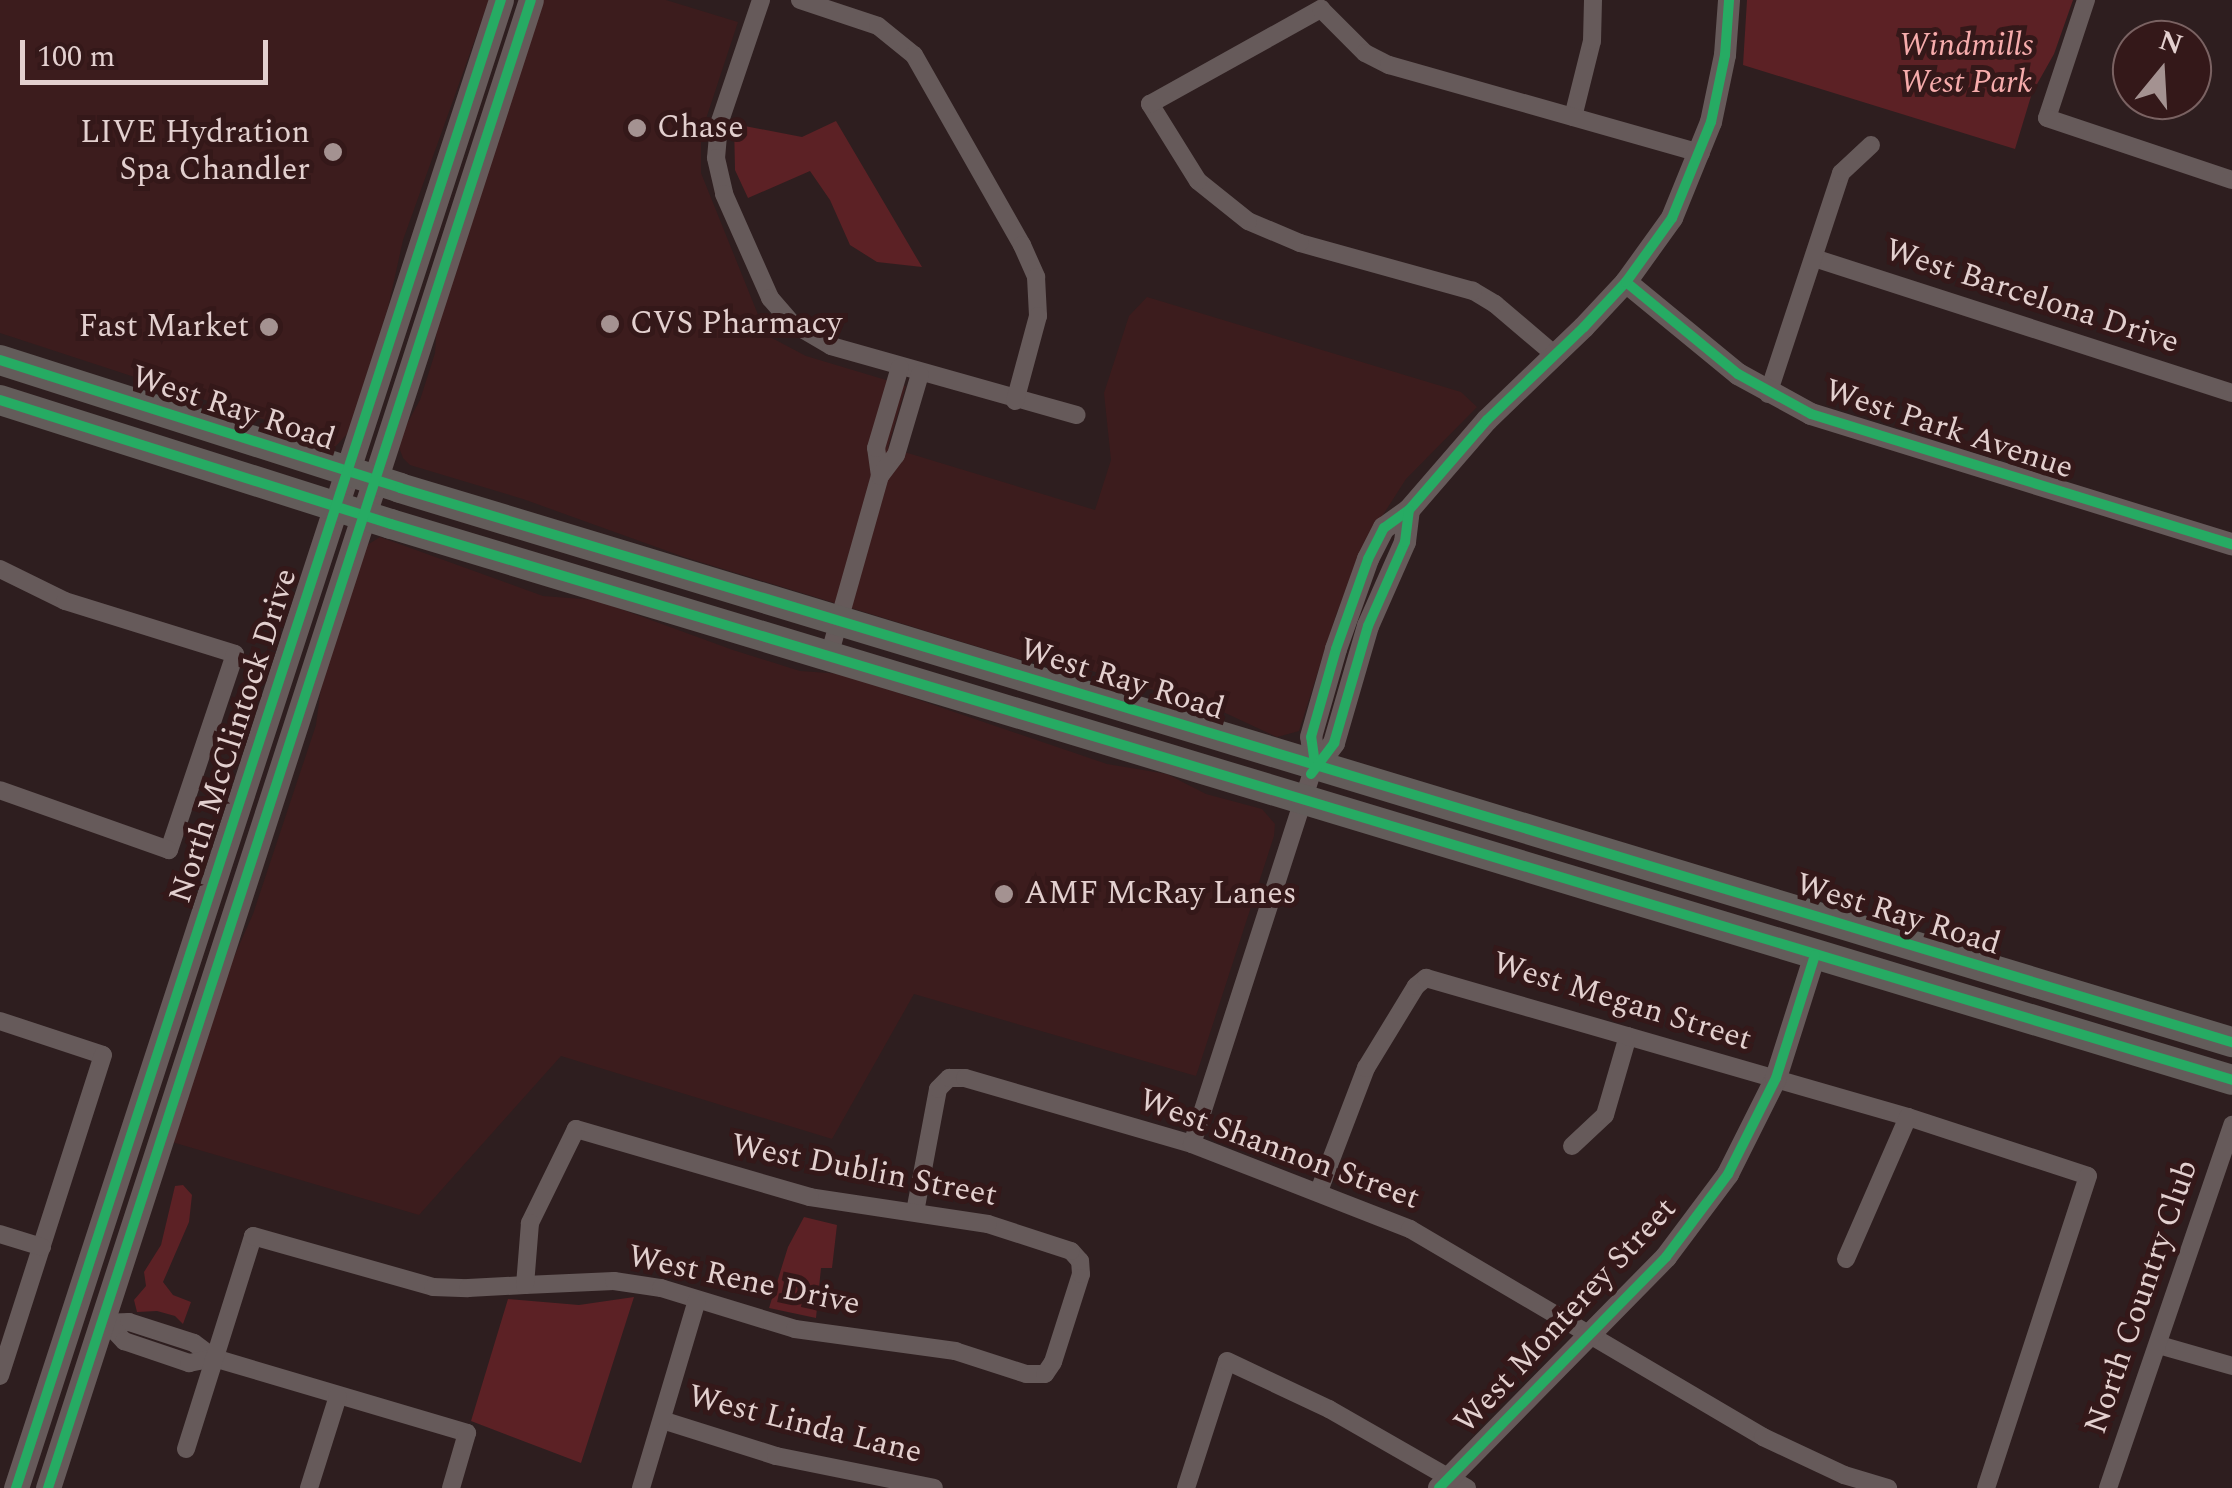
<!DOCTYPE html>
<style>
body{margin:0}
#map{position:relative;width:2232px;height:1488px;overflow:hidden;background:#2e1e1f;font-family:Spectral,serif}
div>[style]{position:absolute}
.built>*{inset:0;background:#3c1c1d}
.green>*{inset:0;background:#5c2125}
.minor>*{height:18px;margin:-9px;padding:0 9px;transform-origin:9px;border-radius:9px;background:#665a5a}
.tertiary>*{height:22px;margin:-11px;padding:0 11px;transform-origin:11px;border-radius:11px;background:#665a5a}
.secondary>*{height:25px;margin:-12.5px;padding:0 12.5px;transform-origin:12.5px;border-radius:12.5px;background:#665a5a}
.primary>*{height:30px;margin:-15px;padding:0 15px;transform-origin:15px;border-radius:15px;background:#635c5a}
.cycleway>*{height:10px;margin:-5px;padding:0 5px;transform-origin:5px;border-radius:5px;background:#26ab63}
.dots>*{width:28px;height:28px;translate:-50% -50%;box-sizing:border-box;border:5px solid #341819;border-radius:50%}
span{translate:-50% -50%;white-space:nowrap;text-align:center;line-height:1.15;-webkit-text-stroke:10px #341819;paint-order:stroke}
.park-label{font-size:32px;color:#f6acac;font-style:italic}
.poi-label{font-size:32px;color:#e3d0cf}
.left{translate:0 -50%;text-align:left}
.right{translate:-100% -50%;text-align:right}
.street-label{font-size:32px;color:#e3d0cf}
.north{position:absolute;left:2112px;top:20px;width:100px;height:100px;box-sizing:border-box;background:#341819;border:2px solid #7a6262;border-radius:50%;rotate:18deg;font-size:28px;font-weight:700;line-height:40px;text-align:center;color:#e3d0cf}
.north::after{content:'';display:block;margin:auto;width:35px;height:45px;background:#a49291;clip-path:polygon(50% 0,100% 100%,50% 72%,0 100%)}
.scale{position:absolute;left:20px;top:40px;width:248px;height:45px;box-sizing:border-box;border:5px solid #e3d0cf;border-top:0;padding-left:12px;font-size:30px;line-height:35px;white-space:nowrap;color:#e3d0cf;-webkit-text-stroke:8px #341819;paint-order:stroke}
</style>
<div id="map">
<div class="built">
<div style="clip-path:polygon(0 0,489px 0,403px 240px,388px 308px,348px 433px,336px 446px,320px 446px,284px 426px,0 333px)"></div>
<div style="clip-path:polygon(542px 0,666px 0,738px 22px,701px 134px,701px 173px,761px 322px,772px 338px,806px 356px,906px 386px,888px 447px,1095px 510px,1111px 460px,1104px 393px,1129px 316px,1147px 297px,1461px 392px,1477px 407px,1406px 479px,1365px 543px,1336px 615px,1299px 731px,1277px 737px,1221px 711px,1060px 661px,1018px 659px,684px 557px,523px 499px,410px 465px,403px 458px,397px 442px,420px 400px,435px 353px,437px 322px)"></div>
<div style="clip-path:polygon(380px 537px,543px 596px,596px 600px,733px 650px,800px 671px,843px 674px,1107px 764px,1167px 774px,1206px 794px,1262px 809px,1275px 824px,1274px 836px,1196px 1076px,914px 994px,832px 1139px,561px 1056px,419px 1215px,172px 1142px,221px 986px,253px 914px,316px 725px,323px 672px,364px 547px)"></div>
</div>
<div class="green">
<div style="clip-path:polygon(1747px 0,2073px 0,2054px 54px,2032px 93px,2015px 149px,1743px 65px)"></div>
<div style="clip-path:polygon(836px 121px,922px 267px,877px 262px,850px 245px,830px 200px,810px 171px,748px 198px,735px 170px,734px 124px,802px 137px)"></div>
<div style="clip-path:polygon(183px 1185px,192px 1195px,189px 1222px,163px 1282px,173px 1295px,191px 1302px,183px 1324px,175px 1316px,157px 1311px,137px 1312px,134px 1300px,146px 1286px,144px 1272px,161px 1245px,175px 1186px)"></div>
<div style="clip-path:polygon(804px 1217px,837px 1225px,832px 1268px,821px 1268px,816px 1318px,769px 1308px,788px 1247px)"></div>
<div style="clip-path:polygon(634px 1297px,581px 1463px,471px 1421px,508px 1299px,579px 1305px)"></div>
</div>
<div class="minor">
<div style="left:761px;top:0;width:131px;rotate:108.7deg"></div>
<div style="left:719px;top:124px;width:34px;rotate:95deg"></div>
<div style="left:716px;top:158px;width:37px;rotate:77deg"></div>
<div style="left:724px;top:194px;width:114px;rotate:66.1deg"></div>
<div style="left:770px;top:298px;width:33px;rotate:49deg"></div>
<div style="left:792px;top:323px;width:45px;rotate:30.5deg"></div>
<div style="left:831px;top:346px;width:255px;rotate:15.7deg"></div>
<div style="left:800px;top:0;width:82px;rotate:18.4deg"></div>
<div style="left:878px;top:26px;width:46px;rotate:38.9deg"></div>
<div style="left:914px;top:55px;width:219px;rotate:60.4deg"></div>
<div style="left:1022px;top:245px;width:35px;rotate:66deg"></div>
<div style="left:1036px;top:277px;width:39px;rotate:87deg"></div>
<div style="left:1038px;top:316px;width:88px;rotate:105.1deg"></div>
<div style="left:2086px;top:0;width:124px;rotate:108.3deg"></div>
<div style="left:2047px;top:118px;width:195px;rotate:18.5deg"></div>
<div style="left:1573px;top:117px;width:78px;rotate:-76deg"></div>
<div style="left:1592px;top:41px;width:41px;rotate:-88.6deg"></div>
<div style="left:1814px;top:258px;width:439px;rotate:17.9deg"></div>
<div style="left:1555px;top:355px;width:79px;rotate:-139.6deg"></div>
<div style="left:1495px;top:304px;width:26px;rotate:-149deg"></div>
<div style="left:1473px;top:291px;width:180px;rotate:-164.5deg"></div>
<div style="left:1300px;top:243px;width:56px;rotate:-157.1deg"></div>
<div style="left:1248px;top:221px;width:64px;rotate:-141.3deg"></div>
<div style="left:1198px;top:181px;width:91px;rotate:-121.9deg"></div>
<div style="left:1150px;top:104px;width:196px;rotate:-29.1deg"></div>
<div style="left:1321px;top:9px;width:62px;rotate:45deg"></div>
<div style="left:1365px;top:53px;width:27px;rotate:27deg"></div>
<div style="left:1389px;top:65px;width:324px;rotate:15.8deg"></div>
<div style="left:1768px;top:394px;width:233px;rotate:-71.7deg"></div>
<div style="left:1841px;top:173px;width:41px;rotate:-43deg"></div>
<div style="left:880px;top:476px;width:28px;rotate:-98deg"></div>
<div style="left:876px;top:448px;width:84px;rotate:-73.5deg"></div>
<div style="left:0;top:569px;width:72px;rotate:26.2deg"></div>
<div style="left:65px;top:601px;width:178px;rotate:17.3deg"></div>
<div style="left:235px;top:654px;width:207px;rotate:108.6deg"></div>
<div style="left:169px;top:850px;width:179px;rotate:-160.5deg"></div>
<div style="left:829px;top:656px;width:187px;rotate:-74.2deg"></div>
<div style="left:880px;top:476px;width:26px;rotate:-53deg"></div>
<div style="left:896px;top:455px;width:84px;rotate:-73.5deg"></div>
<div style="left:0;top:1021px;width:108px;rotate:18.3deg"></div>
<div style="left:103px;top:1055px;width:337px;rotate:107.8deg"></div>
<div style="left:1192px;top:1144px;width:384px;rotate:-72.1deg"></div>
<div style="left:1572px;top:1146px;width:45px;rotate:-43.2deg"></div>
<div style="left:1605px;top:1115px;width:82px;rotate:-73.8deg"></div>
<div style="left:1319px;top:1191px;width:132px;rotate:-69.1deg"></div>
<div style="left:1366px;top:1068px;width:96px;rotate:-58.6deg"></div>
<div style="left:1416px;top:986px;width:13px;rotate:-39deg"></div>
<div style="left:1426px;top:978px;width:502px;rotate:16.09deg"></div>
<div style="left:1908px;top:1117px;width:189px;rotate:18.1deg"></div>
<div style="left:2088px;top:1176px;width:328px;rotate:108.1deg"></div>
<div style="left:915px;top:1212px;width:125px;rotate:-79.4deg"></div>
<div style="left:938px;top:1089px;width:16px;rotate:-45deg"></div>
<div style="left:949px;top:1078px;width:16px"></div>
<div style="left:965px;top:1078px;width:236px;rotate:16.2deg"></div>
<div style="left:1192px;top:1144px;width:234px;rotate:21.3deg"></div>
<div style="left:1410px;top:1229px;width:410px;rotate:30.5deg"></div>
<div style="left:1763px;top:1437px;width:89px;rotate:25.1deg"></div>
<div style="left:1844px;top:1475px;width:46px;rotate:16.5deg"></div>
<div style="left:0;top:1234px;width:44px;rotate:17.2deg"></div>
<div style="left:1846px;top:1259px;width:155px;rotate:-66.4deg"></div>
<div style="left:101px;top:1323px;width:28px;rotate:-2deg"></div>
<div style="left:129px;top:1322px;width:68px;rotate:17.9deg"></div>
<div style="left:194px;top:1343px;width:25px;rotate:37deg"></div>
<div style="left:214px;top:1358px;width:264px;rotate:16.5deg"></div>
<div style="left:467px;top:1433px;width:57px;rotate:106.2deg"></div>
<div style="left:110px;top:1326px;width:21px;rotate:47deg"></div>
<div style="left:124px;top:1341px;width:69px;rotate:18.7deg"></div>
<div style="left:189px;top:1363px;width:25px;rotate:-11deg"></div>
<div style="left:2159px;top:1345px;width:76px;rotate:16deg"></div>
<div style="left:662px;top:1420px;width:120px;rotate:17.5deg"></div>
<div style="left:776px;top:1456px;width:161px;rotate:11.4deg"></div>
<div style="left:186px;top:1449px;width:223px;rotate:-72.5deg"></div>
<div style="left:253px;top:1236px;width:187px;rotate:15.8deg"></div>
<div style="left:433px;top:1287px;width:35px;rotate:2deg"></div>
<div style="left:468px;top:1288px;width:57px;rotate:-3deg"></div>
<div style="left:525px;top:1285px;width:89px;rotate:-2.6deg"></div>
<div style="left:614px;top:1281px;width:48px;rotate:8.5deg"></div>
<div style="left:661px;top:1288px;width:140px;rotate:17deg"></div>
<div style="left:795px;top:1329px;width:162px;rotate:7.8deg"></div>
<div style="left:955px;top:1351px;width:75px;rotate:17.9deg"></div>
<div style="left:1026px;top:1374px;width:19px"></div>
<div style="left:1045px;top:1374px;width:14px;rotate:-56deg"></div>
<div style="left:1053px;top:1362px;width:92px;rotate:-72.3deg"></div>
<div style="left:1081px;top:1274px;width:13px;rotate:-94deg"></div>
<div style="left:1080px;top:1261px;width:13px;rotate:-132deg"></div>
<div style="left:1071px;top:1251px;width:87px;rotate:-162deg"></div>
<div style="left:988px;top:1224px;width:180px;rotate:-171.4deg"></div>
<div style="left:810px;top:1197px;width:244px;rotate:-163.8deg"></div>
<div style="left:576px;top:1129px;width:105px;rotate:116.1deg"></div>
<div style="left:530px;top:1223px;width:62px;rotate:94.6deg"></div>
<div style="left:309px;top:1488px;width:96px;rotate:-72.5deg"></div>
<div style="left:641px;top:1488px;width:196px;rotate:-73.4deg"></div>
<div style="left:1186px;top:1488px;width:133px;rotate:-72.1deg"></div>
<div style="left:1227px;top:1361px;width:113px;rotate:25.2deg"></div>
<div style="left:1329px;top:1409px;width:159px;rotate:29.8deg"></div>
<div style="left:2108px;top:1488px;width:384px;rotate:-71.1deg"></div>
</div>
<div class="tertiary">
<div style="left:1626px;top:282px;width:145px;rotate:39.4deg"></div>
<div style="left:1738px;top:374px;width:83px;rotate:28.7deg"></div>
<div style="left:1811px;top:414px;width:441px;rotate:17.2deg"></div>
<div style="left:1315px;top:764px;width:27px;rotate:-98deg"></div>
<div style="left:1311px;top:737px;width:91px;rotate:-74.1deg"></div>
<div style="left:1336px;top:649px;width:96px;rotate:-70.4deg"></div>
<div style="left:1368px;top:559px;width:35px;rotate:-63deg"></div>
<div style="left:1384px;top:528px;width:31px;rotate:-36deg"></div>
<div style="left:1409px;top:510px;width:119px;rotate:-49.1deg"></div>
<div style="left:1487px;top:420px;width:134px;rotate:-43.8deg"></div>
<div style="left:1584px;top:327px;width:62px;rotate:-47deg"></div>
<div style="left:1626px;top:282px;width:79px;rotate:-54.3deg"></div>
<div style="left:1672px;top:218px;width:104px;rotate:-67.9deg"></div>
<div style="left:1711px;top:122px;width:68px;rotate:-78.2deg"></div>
<div style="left:1725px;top:55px;width:55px;rotate:-85.8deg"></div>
<div style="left:1313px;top:771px;width:35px;rotate:-53deg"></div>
<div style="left:1334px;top:743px;width:122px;rotate:-73.8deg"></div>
<div style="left:1368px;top:626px;width:92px;rotate:-66.2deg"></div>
<div style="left:1405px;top:542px;width:32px;rotate:-83deg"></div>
<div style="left:1439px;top:1488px;width:324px;rotate:-45.5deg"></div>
<div style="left:1666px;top:1257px;width:104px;rotate:-53.2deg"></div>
<div style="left:1728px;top:1174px;width:107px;rotate:-63.4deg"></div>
<div style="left:1776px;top:1078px;width:129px;rotate:-72.4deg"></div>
</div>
<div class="secondary">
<div style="left:16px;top:1488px;width:1565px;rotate:-71.95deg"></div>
<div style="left:48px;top:1488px;width:1564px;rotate:-72.02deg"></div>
</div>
<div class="primary">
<div style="left:0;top:360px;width:420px;rotate:17.7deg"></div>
<div style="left:400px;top:488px;width:1914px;rotate:16.83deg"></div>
<div style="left:0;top:400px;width:410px;rotate:17.6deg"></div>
<div style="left:391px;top:524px;width:1923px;rotate:16.8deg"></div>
</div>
<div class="cycleway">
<div style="left:1626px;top:282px;width:145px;rotate:39.4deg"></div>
<div style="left:1738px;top:374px;width:83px;rotate:28.7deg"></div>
<div style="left:1811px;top:414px;width:441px;rotate:17.2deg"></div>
<div style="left:0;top:360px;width:420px;rotate:17.7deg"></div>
<div style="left:400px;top:488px;width:1914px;rotate:16.83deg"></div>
<div style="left:0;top:400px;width:410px;rotate:17.6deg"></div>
<div style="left:391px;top:524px;width:1923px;rotate:16.8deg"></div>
<div style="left:1315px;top:764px;width:27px;rotate:-98deg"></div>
<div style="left:1311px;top:737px;width:91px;rotate:-74.1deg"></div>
<div style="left:1336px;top:649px;width:96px;rotate:-70.4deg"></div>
<div style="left:1368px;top:559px;width:35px;rotate:-63deg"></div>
<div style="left:1384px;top:528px;width:31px;rotate:-36deg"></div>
<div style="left:1409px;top:510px;width:119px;rotate:-49.1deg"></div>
<div style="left:1487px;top:420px;width:134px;rotate:-43.8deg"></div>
<div style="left:1584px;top:327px;width:62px;rotate:-47deg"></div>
<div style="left:1626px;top:282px;width:79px;rotate:-54.3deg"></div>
<div style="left:1672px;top:218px;width:104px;rotate:-67.9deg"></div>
<div style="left:1711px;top:122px;width:68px;rotate:-78.2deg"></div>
<div style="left:1725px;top:55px;width:55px;rotate:-85.8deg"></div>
<div style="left:1311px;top:774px;width:39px;rotate:-53deg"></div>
<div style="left:1334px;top:743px;width:122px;rotate:-73.8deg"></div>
<div style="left:1368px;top:626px;width:92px;rotate:-66.2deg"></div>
<div style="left:1405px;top:542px;width:32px;rotate:-83deg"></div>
<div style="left:16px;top:1488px;width:1565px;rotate:-71.95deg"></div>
<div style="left:48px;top:1488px;width:1564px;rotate:-72.02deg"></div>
<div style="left:1439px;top:1488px;width:324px;rotate:-45.5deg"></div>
<div style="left:1666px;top:1257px;width:104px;rotate:-53.2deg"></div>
<div style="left:1728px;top:1174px;width:107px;rotate:-63.4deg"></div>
<div style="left:1776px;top:1078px;width:129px;rotate:-72.4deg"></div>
</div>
<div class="dots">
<div style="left:637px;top:128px;background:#a49291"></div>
<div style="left:333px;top:152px;background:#a49291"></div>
<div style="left:610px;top:324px;background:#a49291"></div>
<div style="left:269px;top:327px;background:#a49291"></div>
<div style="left:1004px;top:894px;background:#a49291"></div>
</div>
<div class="park-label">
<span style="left:1966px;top:65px">Windmills<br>West Park</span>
</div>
<div class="poi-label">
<span class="left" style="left:657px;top:128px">Chase</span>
<span class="right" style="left:310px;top:152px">LIVE Hydration<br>Spa Chandler</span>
<span class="left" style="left:630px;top:324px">CVS Pharmacy</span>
<span class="right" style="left:249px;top:327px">Fast Market</span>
<span class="left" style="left:1024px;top:894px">AMF McRay Lanes</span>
</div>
<div class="street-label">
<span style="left:2032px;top:297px;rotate:18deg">West Barcelona Drive</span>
<span style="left:233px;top:409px;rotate:18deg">West Ray Road</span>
<span style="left:1949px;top:430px;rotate:18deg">West Park Avenue</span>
<span style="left:1122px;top:680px;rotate:17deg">West Ray Road</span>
<span style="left:234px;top:736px;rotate:-72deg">North McClintock Drive</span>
<span style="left:1898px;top:915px;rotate:17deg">West Ray Road</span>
<span style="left:1622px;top:1002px;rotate:17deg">West Megan Street</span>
<span style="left:1279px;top:1150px;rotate:20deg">West Shannon Street</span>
<span style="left:864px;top:1171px;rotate:11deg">West Dublin Street</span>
<span style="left:744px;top:1281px;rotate:12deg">West Rene Drive</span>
<span style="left:2142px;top:1297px;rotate:-71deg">North Country Club</span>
<span style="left:1566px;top:1316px;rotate:-47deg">West Monterey Street</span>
<span style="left:805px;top:1425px;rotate:14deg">West Linda Lane</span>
</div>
<div class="north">N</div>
<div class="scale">100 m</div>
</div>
